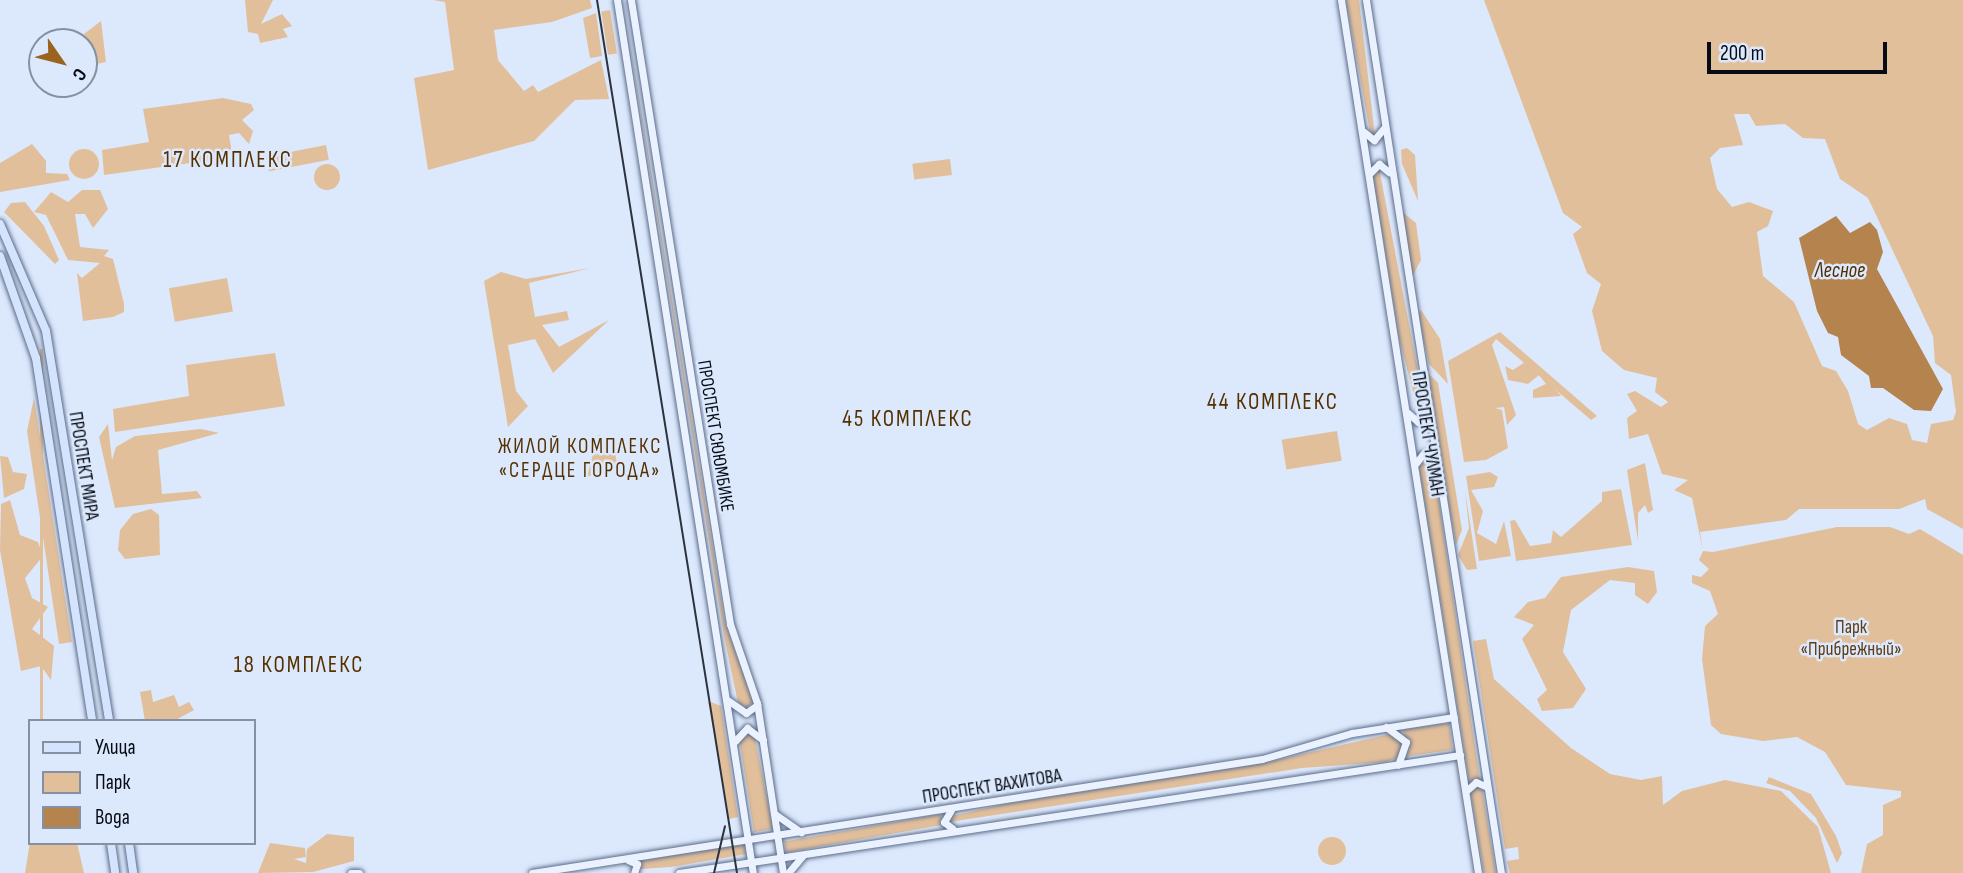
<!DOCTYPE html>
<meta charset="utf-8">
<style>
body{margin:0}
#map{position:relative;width:1963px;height:873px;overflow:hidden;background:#dce8fc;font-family:"Sofia Sans Condensed",sans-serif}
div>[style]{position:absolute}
.green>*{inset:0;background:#e2bf9b;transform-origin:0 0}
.round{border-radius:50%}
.water>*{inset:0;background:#b4834e}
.roads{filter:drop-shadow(0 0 2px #5c6d8a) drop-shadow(0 0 2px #5c6d8a)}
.secondary>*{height:7px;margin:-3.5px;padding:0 3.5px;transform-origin:3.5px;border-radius:3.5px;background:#eaf2ff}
.primary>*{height:8px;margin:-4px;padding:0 4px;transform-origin:4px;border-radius:4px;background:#d4e4fe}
.tram>*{height:2px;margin:-1px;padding:0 1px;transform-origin:1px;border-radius:1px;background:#2c333f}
span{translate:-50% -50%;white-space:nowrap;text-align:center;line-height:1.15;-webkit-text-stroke:5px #dce8fc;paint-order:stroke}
.street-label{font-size:19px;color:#060c16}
.park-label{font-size:19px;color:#5f3d14}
.water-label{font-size:21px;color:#502e01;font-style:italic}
.neighbourhood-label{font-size:21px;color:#563100;letter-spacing:2px}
.quarter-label{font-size:23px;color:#563100;letter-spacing:2px}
.legend{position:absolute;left:28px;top:719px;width:228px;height:126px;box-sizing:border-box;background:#dce8fc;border:2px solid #8690a0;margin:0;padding:9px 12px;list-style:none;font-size:21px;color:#060c16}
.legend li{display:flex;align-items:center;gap:14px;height:35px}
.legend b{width:35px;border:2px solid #8690a0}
.north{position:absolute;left:28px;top:28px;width:70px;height:70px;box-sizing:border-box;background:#dce8fc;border:2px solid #8690a0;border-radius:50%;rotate:125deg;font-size:19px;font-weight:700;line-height:28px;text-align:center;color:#060c16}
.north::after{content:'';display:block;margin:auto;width:24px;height:32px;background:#9a631e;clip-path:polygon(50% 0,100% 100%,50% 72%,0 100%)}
.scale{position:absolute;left:1707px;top:42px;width:180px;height:32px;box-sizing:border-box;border:4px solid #060c16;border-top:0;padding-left:9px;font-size:21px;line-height:24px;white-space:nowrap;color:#060c16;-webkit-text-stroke:5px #dce8fc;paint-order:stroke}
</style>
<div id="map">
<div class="green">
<div style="clip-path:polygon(245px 0,273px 0,261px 24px,282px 14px,292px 26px,283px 29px,288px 37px,260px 43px,258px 34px,248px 32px)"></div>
<div style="clip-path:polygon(433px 0,590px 0,592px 8px,552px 22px,494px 30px,498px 60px,524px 91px,533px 85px,538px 92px,601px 60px,609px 99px,575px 100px,534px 141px,428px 170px,414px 78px,454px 70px,445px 2px)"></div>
<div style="clip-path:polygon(623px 0,725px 623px,753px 701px,747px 708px,738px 703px,724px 636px)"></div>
<div style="clip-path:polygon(1346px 0,1359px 0,1375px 136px,1370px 132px)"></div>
<div style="clip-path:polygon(evenodd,1484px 0,1963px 0,1963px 529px,1927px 509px,1925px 499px,1899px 509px,1799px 509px,1786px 520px,1700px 532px,1703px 551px,1713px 552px,1837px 527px,1890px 527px,1909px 534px,1920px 529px,1963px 555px,1963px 873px,1861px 873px,1867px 844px,1883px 835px,1883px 805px,1901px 797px,1901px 791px,1846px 785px,1825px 752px,1797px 737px,1763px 741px,1721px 734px,1711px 725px,1702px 659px,1705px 626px,1718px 614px,1710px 591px,1692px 583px,1692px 575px,1701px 577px,1709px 569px,1699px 560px,1703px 551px,1692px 498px,1674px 490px,1688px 480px,1662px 474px,1648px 434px,1629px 439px,1627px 418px,1637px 411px,1627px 394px,1635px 391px,1661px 407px,1668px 402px,1655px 392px,1657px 378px,1624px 370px,1602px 351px,1592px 311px,1601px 284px,1587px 273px,1573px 234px,1582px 227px,1563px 213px,1484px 0,1734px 114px,1749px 114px,1756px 126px,1785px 124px,1803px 138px,1825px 139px,1840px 179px,1868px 198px,1933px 336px,1935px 363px,1951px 375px,1956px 412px,1953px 420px,1931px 424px,1927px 443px,1912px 440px,1907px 424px,1889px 418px,1867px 430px,1858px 424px,1848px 391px,1836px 371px,1822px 366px,1794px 302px,1763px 276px,1757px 232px,1768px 226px,1773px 211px,1749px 202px,1732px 207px,1717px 189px,1710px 158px,1720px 148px,1743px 145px,1734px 114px)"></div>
<div style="left:610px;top:10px;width:44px;height:9px;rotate:81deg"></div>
<div style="clip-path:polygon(596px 13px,602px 56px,590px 58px,583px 18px)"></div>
<div style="clip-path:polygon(101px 21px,106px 62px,86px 66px,84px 34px)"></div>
<div style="clip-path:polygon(223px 98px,251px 104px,254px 110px,242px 120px,253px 131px,249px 144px,239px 133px,229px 135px,232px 154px,226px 158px,104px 175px,102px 150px,149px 142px,143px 109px)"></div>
<div style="clip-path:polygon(32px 144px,46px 161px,46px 173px,67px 174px,70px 180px,0 192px,0 163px)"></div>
<div style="left:326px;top:145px;width:15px;height:61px;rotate:79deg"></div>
<div style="clip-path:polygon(1407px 148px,1415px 155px,1418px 201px,1402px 164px,1401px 150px)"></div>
<div class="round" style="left:69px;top:149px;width:30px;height:30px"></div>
<div style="left:950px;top:159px;width:16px;height:38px;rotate:83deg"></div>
<div class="round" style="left:314px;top:164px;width:26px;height:26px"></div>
<div style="clip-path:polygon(1379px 168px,1426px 413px,1420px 418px,1399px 338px,1373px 176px)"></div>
<div style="clip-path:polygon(82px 190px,100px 190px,108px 209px,93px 228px,85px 214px,75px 214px,80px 247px,109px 250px,104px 256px,113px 259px,124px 304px,124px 312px,113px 317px,83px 321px,77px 273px,82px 278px,100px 263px,68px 260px,46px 215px,34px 212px,51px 192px,68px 202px)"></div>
<div style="clip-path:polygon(25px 202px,44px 226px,59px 260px,55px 264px,4px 212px,11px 203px)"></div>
<div style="clip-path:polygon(1400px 210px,1416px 223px,1421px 260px,1411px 279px)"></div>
<div style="clip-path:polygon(591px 268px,529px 283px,535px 317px,567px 311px,569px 320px,542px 325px,559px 347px,609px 320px,553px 373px,535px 339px,508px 345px,516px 391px,528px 406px,508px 427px,484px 281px,501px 272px,526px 279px)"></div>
<div style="left:227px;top:278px;width:34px;height:59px;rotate:80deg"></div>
<div style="clip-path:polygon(1421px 310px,1440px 339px,1448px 384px,1429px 364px,1417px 314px)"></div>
<div style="clip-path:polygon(1500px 332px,1597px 416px,1591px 420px,1496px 339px,1492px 345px,1516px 415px,1507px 425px,1504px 407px,1495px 408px,1502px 410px,1508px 448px,1486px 460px,1464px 462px,1448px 361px)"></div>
<div style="left:40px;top:349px;width:3px;height:376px"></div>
<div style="clip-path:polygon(275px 353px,285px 406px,115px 432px,113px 409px,189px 396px,186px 365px)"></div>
<div style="clip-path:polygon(1525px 362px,1551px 384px,1561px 396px,1533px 398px,1533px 390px,1546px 384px,1539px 375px,1528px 384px,1508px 380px,1505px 366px,1513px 370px)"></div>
<div style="clip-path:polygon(1425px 370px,1438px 383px,1462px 530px,1456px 545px)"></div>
<div style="clip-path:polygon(34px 398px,72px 642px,59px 644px,27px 431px)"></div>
<div style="clip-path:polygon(108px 424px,112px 460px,116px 447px,135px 436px,201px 429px,219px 433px,158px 450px,162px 494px,197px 491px,202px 498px,115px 508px,99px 437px)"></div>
<div style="left:1337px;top:431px;width:30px;height:56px;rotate:81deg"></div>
<div style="clip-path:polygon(598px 435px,613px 440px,617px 464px,587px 477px)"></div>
<div style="clip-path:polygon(0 456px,8px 457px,13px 472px,27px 474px,24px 489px,4px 498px)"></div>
<div style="clip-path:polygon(1426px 459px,1433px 462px,1480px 780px,1469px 781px,1419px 467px)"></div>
<div style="clip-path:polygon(1645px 463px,1653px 510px,1648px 513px,1645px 505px,1638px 513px,1638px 541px,1627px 470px)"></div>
<div style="clip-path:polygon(1490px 472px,1498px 477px,1494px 487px,1471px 490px,1483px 511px,1477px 533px,1496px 544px,1504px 521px,1511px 556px,1479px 561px,1466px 476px)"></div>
<div style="clip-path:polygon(1621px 489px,1632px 545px,1516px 561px,1510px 521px,1515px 520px,1530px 546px,1551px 543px,1553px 530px,1561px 537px,1602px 501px,1602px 492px)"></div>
<div style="clip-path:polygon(1465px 490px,1477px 569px,1467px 570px,1458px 555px,1469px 528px)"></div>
<div style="clip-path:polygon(10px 500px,20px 535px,38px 542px,43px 556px,25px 578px,32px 598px,48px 607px,32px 629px,54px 646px,51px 680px,41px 666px,21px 671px,0 550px,1px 504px)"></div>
<div style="clip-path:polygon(151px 509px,159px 515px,160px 555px,125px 559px,118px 550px,120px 530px,133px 514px)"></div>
<div style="clip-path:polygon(1628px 567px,1654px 571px,1657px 592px,1648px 604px,1635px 595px,1635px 583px,1610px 580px,1571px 610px,1563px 652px,1586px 689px,1573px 708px,1542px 711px,1537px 699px,1547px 690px,1522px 639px,1534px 625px,1514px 617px,1528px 602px,1545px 598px,1561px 577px)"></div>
<div style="clip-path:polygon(1486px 639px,1494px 679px,1571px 748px,1610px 774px,1641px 780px,1662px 776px,1663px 805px,1682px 791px,1725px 780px,1781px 791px,1818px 827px,1831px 873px,1510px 873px,1507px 861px,1519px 859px,1518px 847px,1505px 849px,1473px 641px)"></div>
<div style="clip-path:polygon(151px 690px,153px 702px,174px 695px,179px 707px,189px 702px,194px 710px,174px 721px,145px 721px,140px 692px)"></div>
<div style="clip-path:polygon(708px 701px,721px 706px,738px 817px,729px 819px)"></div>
<div style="left:1449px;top:723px;width:27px;height:46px;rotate:82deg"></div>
<div style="clip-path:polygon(747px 732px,755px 738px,773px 829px,754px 832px,739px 737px)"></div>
<div style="clip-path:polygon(1390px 734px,1402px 744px,1401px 757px,1385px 762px,1302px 768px,949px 822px,951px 816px,1010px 803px,1264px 763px)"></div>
<div style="clip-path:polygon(1769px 777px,1811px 794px,1836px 836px,1842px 853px,1837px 863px,1816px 818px,1790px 791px,1766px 783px)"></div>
<div style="clip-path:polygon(1478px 787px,1482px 789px,1496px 873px,1484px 873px,1470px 790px)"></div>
<div style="left:941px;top:814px;width:11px;height:159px;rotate:80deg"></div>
<div style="clip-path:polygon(327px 834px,354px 837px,354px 861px,313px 872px,258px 873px,270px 843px,305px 848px,306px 857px,294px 859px,306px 863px,307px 849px)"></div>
<div class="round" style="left:1318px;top:837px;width:28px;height:28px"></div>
<div style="clip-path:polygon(30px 842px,77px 843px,84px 873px,25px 873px)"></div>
<div style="clip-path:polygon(744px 844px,746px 854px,671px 867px,641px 869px,639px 861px)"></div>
</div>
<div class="water">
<div style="clip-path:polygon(1836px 216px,1850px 233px,1870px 222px,1877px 230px,1883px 252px,1877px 269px,1943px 389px,1931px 411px,1914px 410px,1883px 388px,1871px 388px,1869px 376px,1841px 355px,1838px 337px,1828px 333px,1817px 311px,1799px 238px)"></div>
</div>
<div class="roads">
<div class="secondary">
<div style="left:617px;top:0;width:884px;rotate:81.15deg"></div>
<div style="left:631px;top:0;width:632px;rotate:80.98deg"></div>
<div style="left:730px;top:624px;width:83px;rotate:71.1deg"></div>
<div style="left:757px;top:703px;width:172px;rotate:81.3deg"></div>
<div style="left:1341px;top:0;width:884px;rotate:81.08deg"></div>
<div style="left:1366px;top:0;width:883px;rotate:81.21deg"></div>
<div style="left:1364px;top:132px;width:13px;rotate:39deg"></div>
<div style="left:1374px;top:140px;width:16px;rotate:-50deg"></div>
<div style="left:1370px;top:173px;width:13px;rotate:-45deg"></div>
<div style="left:1379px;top:164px;width:13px;rotate:39deg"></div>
<div style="left:1408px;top:413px;width:13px;rotate:42deg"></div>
<div style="left:1418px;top:422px;width:15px;rotate:-37deg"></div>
<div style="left:1416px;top:463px;width:11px;rotate:-52deg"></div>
<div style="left:1423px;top:454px;width:14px;rotate:17deg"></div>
<div style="left:729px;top:701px;width:21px;rotate:35deg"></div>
<div style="left:746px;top:713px;width:14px;rotate:-36deg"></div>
<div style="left:1386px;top:727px;width:25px;rotate:37deg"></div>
<div style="left:1406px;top:742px;width:24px;rotate:109deg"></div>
<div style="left:735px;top:741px;width:18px;rotate:-47deg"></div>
<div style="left:747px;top:728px;width:20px;rotate:37deg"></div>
<div style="left:1466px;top:791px;width:13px;rotate:-42deg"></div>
<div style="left:1476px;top:782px;width:12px;rotate:24deg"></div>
<div style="left:951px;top:810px;width:14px;rotate:120deg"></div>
<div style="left:944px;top:822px;width:11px;rotate:38deg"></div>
<div style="left:775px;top:814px;width:32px;rotate:35deg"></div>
<div style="left:628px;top:860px;width:10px;rotate:24deg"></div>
<div style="left:637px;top:864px;width:9px;rotate:108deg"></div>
<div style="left:351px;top:873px;width:8px"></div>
<div style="left:532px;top:873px;width:739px;rotate:-8.88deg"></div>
<div style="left:1262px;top:759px;width:94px;rotate:-16.1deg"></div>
<div style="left:1352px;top:733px;width:103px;rotate:-8.9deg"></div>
<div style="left:679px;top:873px;width:790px;rotate:-8.59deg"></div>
<div style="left:788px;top:873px;width:23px;rotate:-50deg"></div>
</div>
<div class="primary">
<div style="left:0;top:224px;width:116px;rotate:66.7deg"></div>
<div style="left:46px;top:331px;width:395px;rotate:80.8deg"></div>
<div style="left:0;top:256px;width:108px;rotate:70.6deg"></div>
<div style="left:36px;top:358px;width:367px;rotate:81.2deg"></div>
<div style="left:111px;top:843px;width:30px;rotate:82deg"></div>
<div style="left:129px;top:843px;width:30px;rotate:82deg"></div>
</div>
</div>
<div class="tram">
<div style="left:597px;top:0;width:884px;rotate:80.89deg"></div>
<div style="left:714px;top:873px;width:48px;rotate:-76.8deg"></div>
</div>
<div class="street-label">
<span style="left:1427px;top:434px;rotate:81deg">ПРОСПЕКТ ЧУЛМАН</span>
<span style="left:715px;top:436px;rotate:81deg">ПРОСПЕКТ СЮЮМБИКЕ</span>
<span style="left:83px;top:466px;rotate:81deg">ПРОСПЕКТ МИРА</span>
<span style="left:992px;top:787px;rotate:-9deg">ПРОСПЕКТ ВАХИТОВА</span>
</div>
<div class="park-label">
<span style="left:1851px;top:639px">Парк<br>«Прибрежный»</span>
</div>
<div class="water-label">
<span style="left:1840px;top:271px">Лесное</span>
</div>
<div class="neighbourhood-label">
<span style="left:580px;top:459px">ЖИЛОЙ КОМПЛЕКС<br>«СЕРДЦЕ ГОРОДА»</span>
</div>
<div class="quarter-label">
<span style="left:228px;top:160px">17 КОМПЛЕКС</span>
<span style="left:1273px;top:402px">44 КОМПЛЕКС</span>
<span style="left:908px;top:419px">45 КОМПЛЕКС</span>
<span style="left:299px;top:665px">18 КОМПЛЕКС</span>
</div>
<ul class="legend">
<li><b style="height:9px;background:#d4e4fe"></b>Улица</li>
<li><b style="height:19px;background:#e2bf9b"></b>Парк</li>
<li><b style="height:19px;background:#b4834e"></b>Вода</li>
</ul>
<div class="north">С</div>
<div class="scale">200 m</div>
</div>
